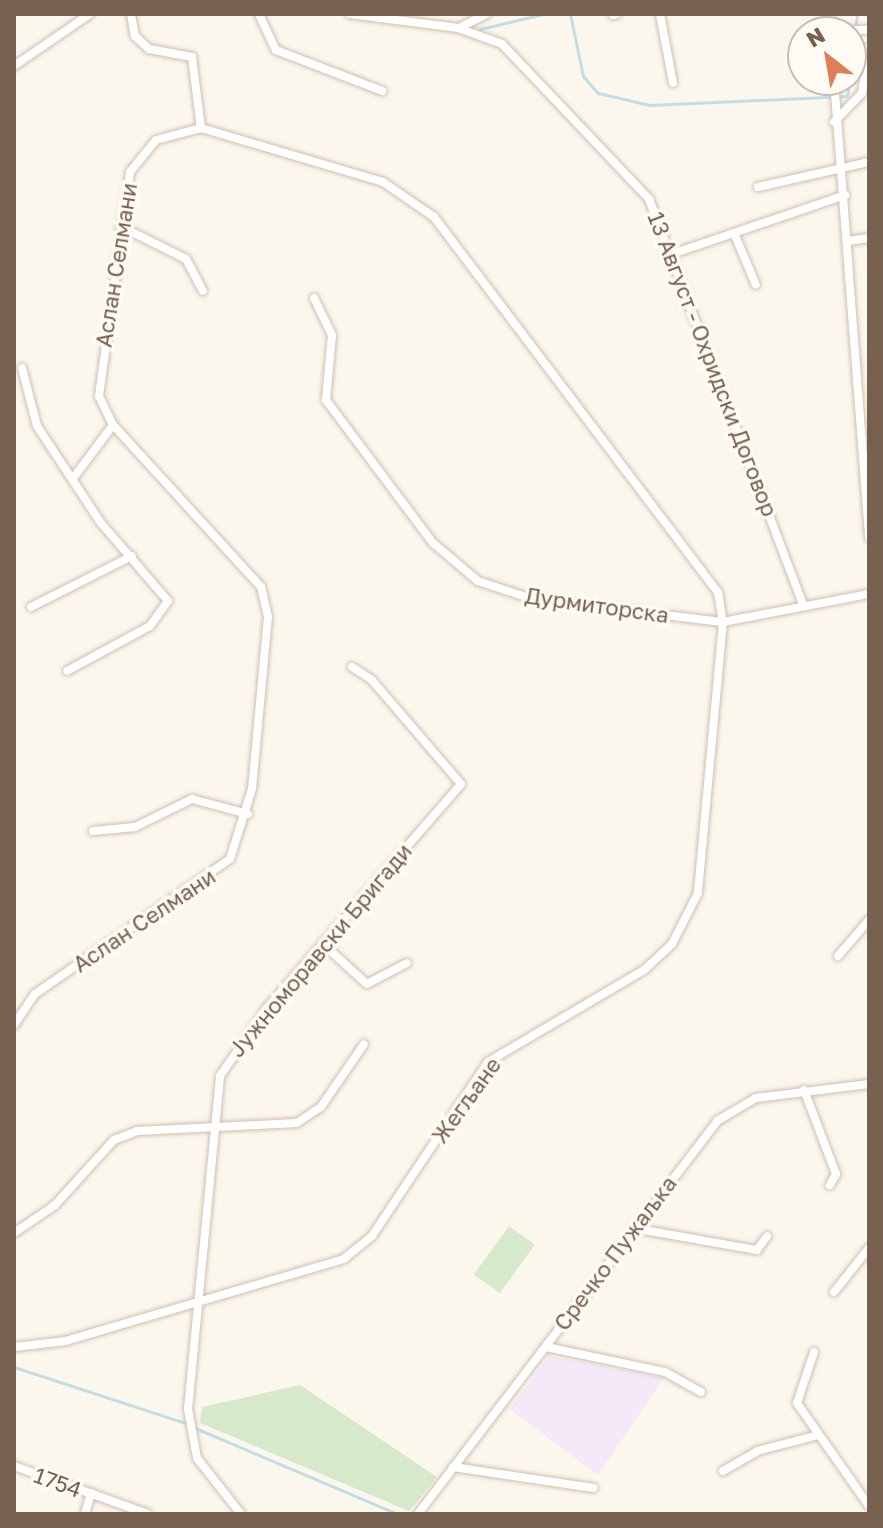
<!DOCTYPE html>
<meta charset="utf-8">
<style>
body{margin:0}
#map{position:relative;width:883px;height:1528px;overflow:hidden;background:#fcf7ed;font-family:"Golos Text",sans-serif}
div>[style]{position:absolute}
.education>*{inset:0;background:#f4e9f9}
.green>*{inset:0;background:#d6eacb;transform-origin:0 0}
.stream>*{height:3px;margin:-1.5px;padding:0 1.5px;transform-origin:1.5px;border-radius:1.5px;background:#c1dee6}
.roads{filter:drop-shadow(0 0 2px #cfc0b1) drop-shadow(0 0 2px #cfc0b1)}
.minor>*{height:8px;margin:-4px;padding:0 4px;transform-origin:4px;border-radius:4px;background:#fff}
span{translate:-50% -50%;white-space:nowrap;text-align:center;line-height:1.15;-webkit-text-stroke:7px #fefbf4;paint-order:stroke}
.street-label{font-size:22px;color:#78604f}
.frame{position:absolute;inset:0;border:16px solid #78604f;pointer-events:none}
.north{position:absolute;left:787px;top:16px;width:80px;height:80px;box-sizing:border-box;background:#fefbf4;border:2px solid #c8bdb2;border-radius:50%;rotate:329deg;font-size:22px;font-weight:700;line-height:32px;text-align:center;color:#78604f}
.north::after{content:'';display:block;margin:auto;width:28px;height:36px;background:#df7f59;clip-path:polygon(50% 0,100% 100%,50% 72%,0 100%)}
</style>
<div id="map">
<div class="education">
<div style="clip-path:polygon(549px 1356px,664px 1378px,598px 1475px,510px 1409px)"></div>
</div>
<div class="green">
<div style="left:509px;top:1226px;width:32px;height:60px;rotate:36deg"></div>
<div style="clip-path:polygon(300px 1385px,437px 1477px,409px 1511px,200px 1423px,202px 1407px)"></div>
</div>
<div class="stream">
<div style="left:570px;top:14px;width:63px;rotate:78.2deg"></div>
<div style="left:583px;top:76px;width:23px;rotate:49deg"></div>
<div style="left:598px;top:93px;width:53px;rotate:13deg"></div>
<div style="left:650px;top:105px;width:197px;rotate:-2.6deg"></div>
<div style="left:847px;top:96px;width:83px;rotate:-83deg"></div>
<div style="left:480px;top:29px;width:65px;rotate:-13.4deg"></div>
<div style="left:14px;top:1367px;width:183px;rotate:18.1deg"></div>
<div style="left:195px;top:1428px;width:220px;rotate:23deg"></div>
</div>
<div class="roads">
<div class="minor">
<div style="left:131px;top:14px;width:22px;rotate:80deg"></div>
<div style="left:135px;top:36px;width:19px;rotate:43deg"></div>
<div style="left:149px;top:49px;width:44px;rotate:10.5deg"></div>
<div style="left:192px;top:57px;width:72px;rotate:82.8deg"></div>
<div style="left:259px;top:14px;width:40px;rotate:65deg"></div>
<div style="left:276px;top:50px;width:114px;rotate:21.1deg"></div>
<div style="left:350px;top:14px;width:109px;rotate:7.4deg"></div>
<div style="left:458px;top:28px;width:47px;rotate:20deg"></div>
<div style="left:502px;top:44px;width:214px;rotate:46.5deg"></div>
<div style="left:649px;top:199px;width:436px;rotate:69.2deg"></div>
<div style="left:660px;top:14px;width:70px;rotate:79.3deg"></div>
<div style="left:830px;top:14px;width:18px;rotate:87deg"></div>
<div style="left:613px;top:15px;width:4px;rotate:-14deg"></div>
<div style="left:459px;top:28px;width:31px;rotate:-27deg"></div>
<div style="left:831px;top:31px;width:38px;rotate:-2deg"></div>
<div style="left:14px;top:66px;width:92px;rotate:-34.4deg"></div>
<div style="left:834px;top:80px;width:459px;rotate:85.6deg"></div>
<div style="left:834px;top:122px;width:40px;rotate:-46deg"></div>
<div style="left:862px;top:93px;width:46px;rotate:-81.2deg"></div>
<div style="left:758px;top:187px;width:114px;rotate:-12.7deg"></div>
<div style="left:120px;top:226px;width:74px;rotate:26.6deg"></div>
<div style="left:186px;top:259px;width:36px;rotate:62deg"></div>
<div style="left:734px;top:233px;width:56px;rotate:67.1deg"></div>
<div style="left:848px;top:241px;width:21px;rotate:-8deg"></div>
<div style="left:675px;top:253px;width:180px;rotate:-18.8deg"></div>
<div style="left:314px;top:298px;width:41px;rotate:64.1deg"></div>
<div style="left:332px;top:335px;width:65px;rotate:95.3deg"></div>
<div style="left:326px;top:400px;width:179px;rotate:53.2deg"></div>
<div style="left:433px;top:543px;width:59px;rotate:40.2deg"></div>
<div style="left:478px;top:581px;width:57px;rotate:18.4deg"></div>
<div style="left:532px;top:599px;width:192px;rotate:6.9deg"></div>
<div style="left:723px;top:622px;width:149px;rotate:-10.9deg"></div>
<div style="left:22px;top:368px;width:60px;rotate:75.5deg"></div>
<div style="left:37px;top:426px;width:116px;rotate:56.6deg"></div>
<div style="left:101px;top:523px;width:103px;rotate:49.3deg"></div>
<div style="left:168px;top:601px;width:31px;rotate:126deg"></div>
<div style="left:150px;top:626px;width:94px;rotate:151.5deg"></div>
<div style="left:74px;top:477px;width:65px;rotate:-53.1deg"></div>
<div style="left:31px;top:607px;width:113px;rotate:-26.8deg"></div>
<div style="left:93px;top:831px;width:42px;rotate:-5.4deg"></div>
<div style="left:135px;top:827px;width:64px;rotate:-26.2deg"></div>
<div style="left:192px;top:799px;width:58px;rotate:15deg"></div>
<div style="left:323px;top:944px;width:59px;rotate:42.3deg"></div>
<div style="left:367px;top:984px;width:45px;rotate:-27.7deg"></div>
<div style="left:838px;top:956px;width:48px;rotate:-49.3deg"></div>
<div style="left:14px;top:1025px;width:37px;rotate:-56deg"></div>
<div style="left:35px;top:994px;width:237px;rotate:-34.7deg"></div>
<div style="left:230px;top:859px;width:73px;rotate:-72.6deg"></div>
<div style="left:252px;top:789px;width:173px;rotate:-84.7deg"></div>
<div style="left:268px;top:617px;width:31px;rotate:-103deg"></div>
<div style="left:261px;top:587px;width:219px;rotate:-132.4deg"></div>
<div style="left:113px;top:425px;width:32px;rotate:-116deg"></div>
<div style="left:99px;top:396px;width:226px;rotate:-82.1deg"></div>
<div style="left:130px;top:172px;width:41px;rotate:-50.9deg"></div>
<div style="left:156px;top:140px;width:47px;rotate:-14.9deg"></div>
<div style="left:201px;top:128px;width:190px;rotate:16.5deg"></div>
<div style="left:383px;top:182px;width:62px;rotate:34.5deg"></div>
<div style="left:434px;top:217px;width:470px;rotate:52.9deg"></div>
<div style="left:718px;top:592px;width:30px;rotate:81deg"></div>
<div style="left:723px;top:622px;width:272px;rotate:95.3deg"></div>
<div style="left:698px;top:893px;width:57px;rotate:117deg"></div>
<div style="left:672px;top:944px;width:38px;rotate:137deg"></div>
<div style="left:644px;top:970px;width:181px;rotate:149.5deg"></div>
<div style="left:488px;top:1062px;width:209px;rotate:123.7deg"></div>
<div style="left:372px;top:1236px;width:36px;rotate:141deg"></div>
<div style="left:344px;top:1259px;width:290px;rotate:163.6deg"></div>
<div style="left:66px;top:1341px;width:52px;rotate:173.4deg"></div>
<div style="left:804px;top:1090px;width:90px;rotate:69.1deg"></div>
<div style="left:836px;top:1174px;width:13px;rotate:119deg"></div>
<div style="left:633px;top:1228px;width:126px;rotate:10.1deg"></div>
<div style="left:757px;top:1250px;width:17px;rotate:-54deg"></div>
<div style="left:14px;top:1233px;width:50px;rotate:-34.3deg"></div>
<div style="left:55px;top:1205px;width:88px;rotate:-47.8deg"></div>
<div style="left:114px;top:1140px;width:25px;rotate:-21deg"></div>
<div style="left:137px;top:1131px;width:160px;rotate:-2.9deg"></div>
<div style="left:297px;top:1123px;width:29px;rotate:-34deg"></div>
<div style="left:321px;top:1107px;width:76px;rotate:-55.7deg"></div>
<div style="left:834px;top:1292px;width:56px;rotate:-51.5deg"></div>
<div style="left:546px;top:1347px;width:122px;rotate:11.9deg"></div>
<div style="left:665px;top:1372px;width:41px;rotate:29.1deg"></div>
<div style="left:814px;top:1352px;width:54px;rotate:108.4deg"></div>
<div style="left:797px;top:1403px;width:126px;rotate:55deg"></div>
<div style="left:14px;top:1466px;width:142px;rotate:19.7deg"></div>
<div style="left:453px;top:1467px;width:142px;rotate:8.5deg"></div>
<div style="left:723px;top:1471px;width:39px;rotate:-30deg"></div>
<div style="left:757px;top:1451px;width:63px;rotate:-14.7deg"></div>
<div style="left:85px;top:1514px;width:22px;rotate:-74deg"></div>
<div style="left:241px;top:1514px;width:71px;rotate:-128.2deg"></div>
<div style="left:197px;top:1458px;width:50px;rotate:-100.4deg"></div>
<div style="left:188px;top:1409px;width:335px;rotate:-84.5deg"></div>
<div style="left:220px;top:1076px;width:83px;rotate:-55.3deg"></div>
<div style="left:267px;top:1008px;width:296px;rotate:-49.1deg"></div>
<div style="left:461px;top:784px;width:137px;rotate:-130.6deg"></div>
<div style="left:372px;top:680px;width:24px;rotate:-147deg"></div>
<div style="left:418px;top:1514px;width:494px;rotate:-52.7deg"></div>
<div style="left:717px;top:1121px;width:45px;rotate:-30.5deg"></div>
<div style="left:756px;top:1098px;width:114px;rotate:-7.1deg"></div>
</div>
</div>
<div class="street-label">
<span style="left:116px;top:265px;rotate:-81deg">Аслан Селмани</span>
<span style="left:713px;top:364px;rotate:69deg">13 Август - Охридски Договор</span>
<span style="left:597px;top:605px;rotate:8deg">Дурмиторска</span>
<span style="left:144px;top:920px;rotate:-34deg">Аслан Селмани</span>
<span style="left:320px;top:950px;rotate:-50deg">Јужноморавски Бригади</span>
<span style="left:466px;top:1100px;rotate:-54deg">Жегљане</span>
<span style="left:615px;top:1253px;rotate:-53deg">Сречко Пужаљка</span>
<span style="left:58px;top:1482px;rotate:20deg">1754</span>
</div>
<div class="frame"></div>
<div class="north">N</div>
</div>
